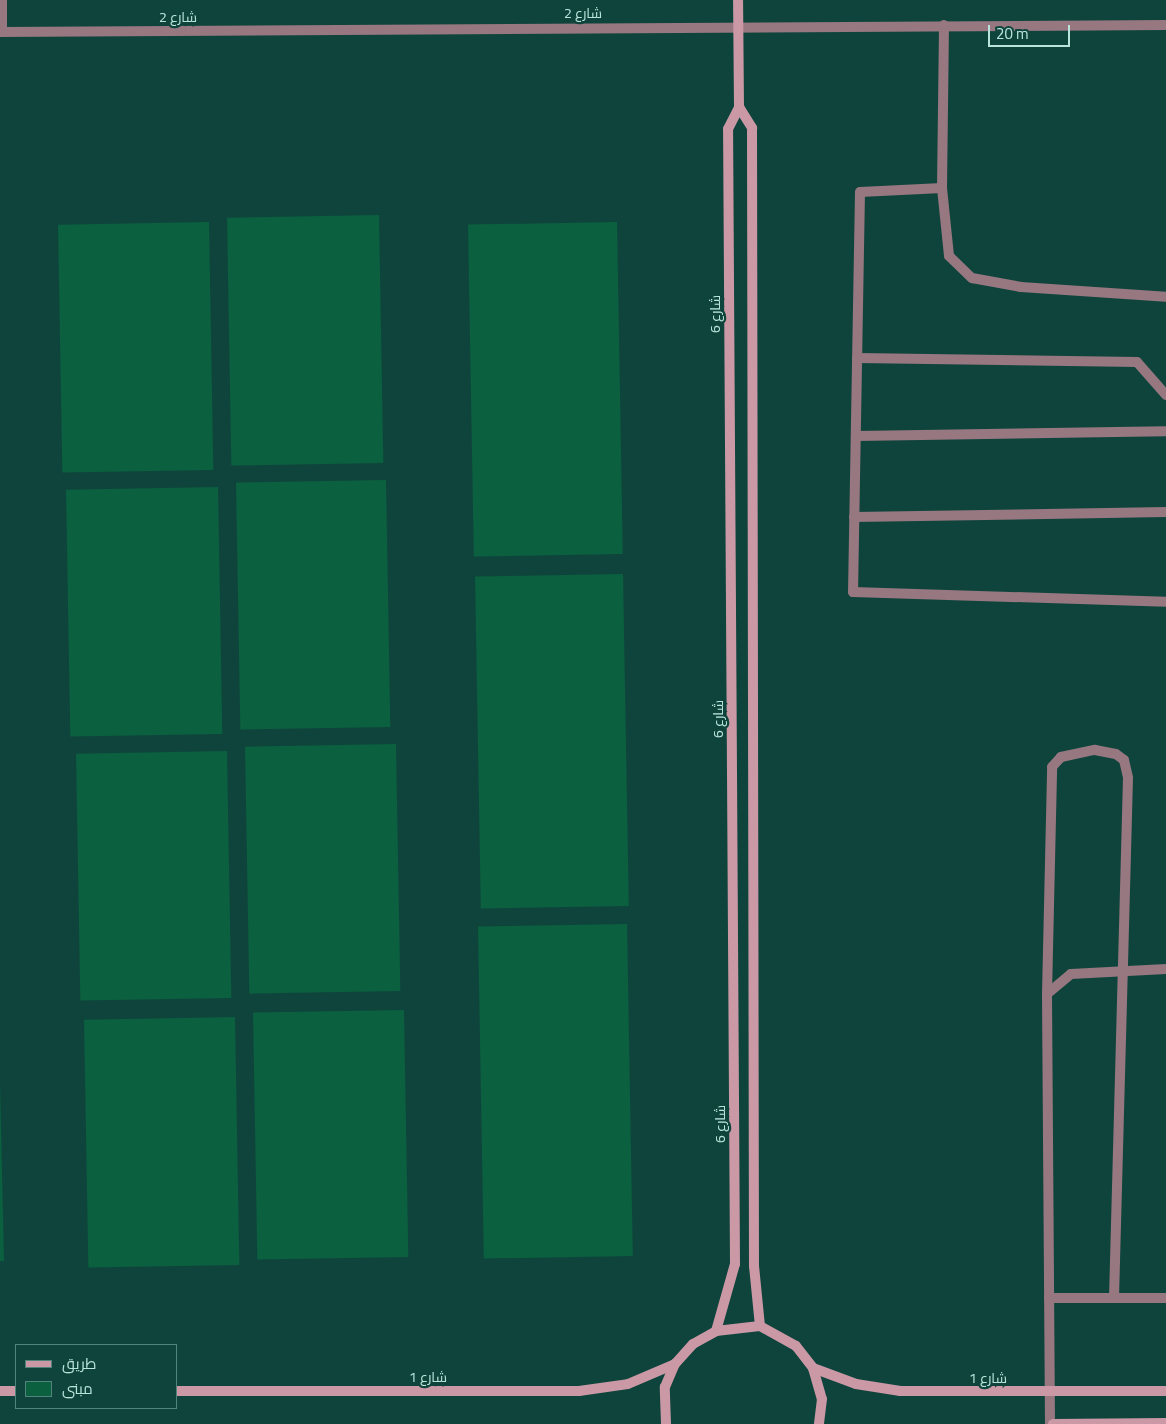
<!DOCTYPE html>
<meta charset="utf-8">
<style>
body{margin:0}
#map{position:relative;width:1166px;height:1424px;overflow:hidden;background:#0f443c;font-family:Georgia,Cairo,serif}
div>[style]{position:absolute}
.building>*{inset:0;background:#0b6040;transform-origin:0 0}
.lane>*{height:10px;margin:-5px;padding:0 5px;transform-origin:5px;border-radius:5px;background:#977780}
.street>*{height:10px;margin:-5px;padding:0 5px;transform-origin:5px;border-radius:5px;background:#977780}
.secondary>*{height:10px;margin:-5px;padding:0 5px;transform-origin:5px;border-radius:5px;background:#cb99a6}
span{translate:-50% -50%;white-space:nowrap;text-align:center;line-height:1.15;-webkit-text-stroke:4.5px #0f443c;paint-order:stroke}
.street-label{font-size:14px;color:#b9e4db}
.legend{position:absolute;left:15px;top:1344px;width:162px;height:65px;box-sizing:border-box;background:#0f443c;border:1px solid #53847c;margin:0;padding:6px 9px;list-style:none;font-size:15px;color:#b9e4db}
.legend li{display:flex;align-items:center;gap:10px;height:25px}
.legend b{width:25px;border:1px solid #53847c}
.scale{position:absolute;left:988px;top:25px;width:82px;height:22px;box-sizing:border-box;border:2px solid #b9e4db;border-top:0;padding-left:6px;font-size:15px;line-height:18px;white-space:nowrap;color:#b9e4db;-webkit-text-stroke:4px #0f443c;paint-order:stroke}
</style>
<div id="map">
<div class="building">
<div style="left:379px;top:215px;width:248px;height:152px;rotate:89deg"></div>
<div style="left:209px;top:222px;width:248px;height:151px;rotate:89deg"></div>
<div style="left:617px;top:222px;width:332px;height:149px;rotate:89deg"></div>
<div style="left:386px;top:480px;width:247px;height:150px;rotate:89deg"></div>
<div style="left:218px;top:487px;width:247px;height:152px;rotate:89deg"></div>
<div style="left:623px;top:574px;width:332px;height:148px;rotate:89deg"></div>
<div style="left:396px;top:744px;width:247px;height:151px;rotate:89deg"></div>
<div style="left:227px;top:751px;width:247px;height:151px;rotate:89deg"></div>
<div style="left:627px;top:924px;width:332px;height:149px;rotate:89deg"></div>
<div style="left:404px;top:1010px;width:247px;height:151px;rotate:89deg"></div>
<div style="left:235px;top:1017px;width:248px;height:151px;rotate:89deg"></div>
<div style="clip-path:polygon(0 1082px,4px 1261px,0 1261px)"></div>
</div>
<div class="lane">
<div style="left:2px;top:0;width:32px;rotate:90deg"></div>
<div style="left:944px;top:25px;width:163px;rotate:90.7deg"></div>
<div style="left:942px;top:188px;width:68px;rotate:84.1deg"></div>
<div style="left:949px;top:256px;width:32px;rotate:44deg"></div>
<div style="left:972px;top:278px;width:50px;rotate:10.4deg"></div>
<div style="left:1021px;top:287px;width:145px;rotate:3.9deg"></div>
<div style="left:942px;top:188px;width:82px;rotate:177.2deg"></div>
<div style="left:860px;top:192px;width:400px;rotate:91deg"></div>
<div style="left:853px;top:592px;width:313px;rotate:1.8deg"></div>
<div style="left:857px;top:358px;width:280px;rotate:0.8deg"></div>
<div style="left:1137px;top:362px;width:44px;rotate:48.7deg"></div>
<div style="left:856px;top:436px;width:310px;rotate:-0.9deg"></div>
<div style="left:854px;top:517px;width:312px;rotate:-0.9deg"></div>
<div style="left:1047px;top:994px;width:227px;rotate:-88.7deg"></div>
<div style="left:1052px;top:767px;width:13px;rotate:-48deg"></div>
<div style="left:1061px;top:757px;width:35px;rotate:-12deg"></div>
<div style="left:1095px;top:750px;width:21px;rotate:11deg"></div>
<div style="left:1116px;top:754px;width:10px;rotate:37deg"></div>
<div style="left:1124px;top:760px;width:18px;rotate:77deg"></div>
<div style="left:1128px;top:778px;width:520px;rotate:91.54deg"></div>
<div style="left:1049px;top:1298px;width:117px"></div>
<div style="left:1050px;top:1424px;width:430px;rotate:-90.4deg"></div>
<div style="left:1047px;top:994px;width:31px;rotate:-40deg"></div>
<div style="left:1071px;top:974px;width:95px;rotate:-3deg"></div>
</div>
<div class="street">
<div style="left:0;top:32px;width:1166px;rotate:-0.34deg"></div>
</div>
<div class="secondary">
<div style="left:739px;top:107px;width:25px;rotate:58deg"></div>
<div style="left:752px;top:128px;width:1138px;rotate:89.9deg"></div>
<div style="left:754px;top:1266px;width:60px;rotate:84.3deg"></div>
<div style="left:716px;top:1331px;width:70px;rotate:-74.2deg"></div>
<div style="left:735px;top:1264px;width:1135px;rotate:-90.35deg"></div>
<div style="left:728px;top:129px;width:25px;rotate:-63deg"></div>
<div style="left:739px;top:107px;width:107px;rotate:-90.5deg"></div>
<div style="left:813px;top:1368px;width:46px;rotate:20.4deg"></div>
<div style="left:856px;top:1384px;width:45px;rotate:9deg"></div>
<div style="left:900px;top:1391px;width:266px"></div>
<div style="left:0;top:1391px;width:16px"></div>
<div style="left:176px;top:1391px;width:403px"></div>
<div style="left:579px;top:1391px;width:49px;rotate:-8.1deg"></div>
<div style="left:628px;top:1384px;width:51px;rotate:-23.1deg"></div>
<div style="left:666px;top:1424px;width:37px;rotate:-92deg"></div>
<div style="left:665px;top:1387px;width:25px;rotate:-67deg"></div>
<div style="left:675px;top:1364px;width:27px;rotate:-48deg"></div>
<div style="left:693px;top:1344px;width:26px;rotate:-29deg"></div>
<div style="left:716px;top:1331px;width:44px;rotate:-6.5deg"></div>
<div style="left:760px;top:1326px;width:41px;rotate:29.1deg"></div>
<div style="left:796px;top:1346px;width:28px;rotate:52deg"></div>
<div style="left:813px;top:1368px;width:32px;rotate:74deg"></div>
<div style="left:822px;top:1399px;width:25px;rotate:97deg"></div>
<div style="left:1053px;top:1424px;width:113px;rotate:-0.5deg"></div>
</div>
<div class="street-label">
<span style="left:583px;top:13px">شارع 2</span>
<span style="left:178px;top:17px">شارع 2</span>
<span style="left:715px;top:314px;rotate:-90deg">شارع 6</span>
<span style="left:718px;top:719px;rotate:-90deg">شارع 6</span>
<span style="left:720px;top:1124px;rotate:-90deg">شارع 6</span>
<span style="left:428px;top:1377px">شارع 1</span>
<span style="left:988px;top:1378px">شارع 1</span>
</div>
<ul class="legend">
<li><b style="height:6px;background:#cb99a6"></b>طريق</li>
<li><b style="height:14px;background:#0b6040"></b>مبنى</li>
</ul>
<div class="scale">20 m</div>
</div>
